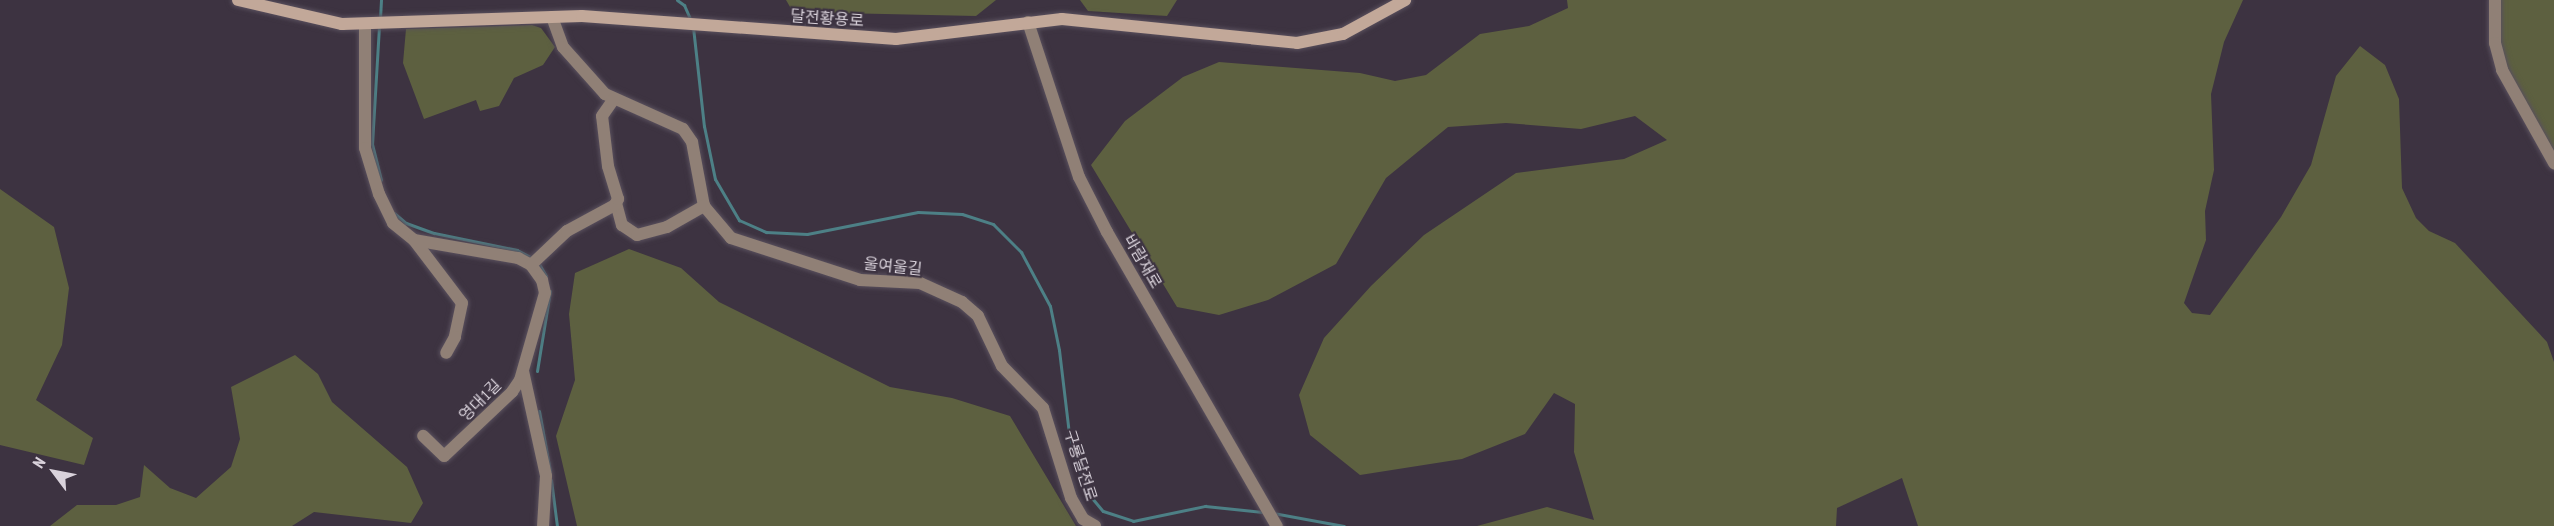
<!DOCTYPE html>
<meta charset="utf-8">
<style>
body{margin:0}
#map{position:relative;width:2554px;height:526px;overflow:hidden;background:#3d3341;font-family:"PT Sans Narrow","Noto Sans KR",sans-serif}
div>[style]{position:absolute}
.green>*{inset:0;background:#5d6040}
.stream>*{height:3px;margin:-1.5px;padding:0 1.5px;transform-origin:1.5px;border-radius:1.5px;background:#4d8086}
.roads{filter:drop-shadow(0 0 2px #59505d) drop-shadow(0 0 2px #59505d)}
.minor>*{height:12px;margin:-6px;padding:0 6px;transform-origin:6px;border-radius:6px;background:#908076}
.tertiary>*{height:12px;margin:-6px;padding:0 6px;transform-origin:6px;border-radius:6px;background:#908076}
.secondary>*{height:12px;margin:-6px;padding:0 6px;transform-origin:6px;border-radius:6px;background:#c2a899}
span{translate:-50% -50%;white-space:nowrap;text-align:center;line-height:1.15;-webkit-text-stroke:4.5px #3d3341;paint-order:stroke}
.street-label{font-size:16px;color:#d9d2db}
.north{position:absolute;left:24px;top:442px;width:60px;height:60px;-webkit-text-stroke:4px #3d3341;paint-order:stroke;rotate:302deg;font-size:16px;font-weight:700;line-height:24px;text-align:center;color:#d9d2db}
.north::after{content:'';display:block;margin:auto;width:21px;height:27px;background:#d9d2db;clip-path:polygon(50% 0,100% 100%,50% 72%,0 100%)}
</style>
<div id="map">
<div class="green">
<div style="clip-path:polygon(786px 0,996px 0,976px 16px,793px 12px)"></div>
<div style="clip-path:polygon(1080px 0,1177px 0,1167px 16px,1088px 11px)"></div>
<div style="clip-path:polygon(1567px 0,2243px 0,2224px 42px,2211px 94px,2214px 170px,2205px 211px,2206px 240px,2184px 303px,2192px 313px,2210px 315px,2281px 217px,2311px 165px,2336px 76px,2360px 46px,2385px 65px,2399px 99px,2402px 188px,2416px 218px,2429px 231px,2455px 243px,2547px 342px,2554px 362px,2554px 526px,1918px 526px,1902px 478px,1837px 508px,1836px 526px,1477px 526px,1547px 507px,1594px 520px,1574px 452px,1575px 404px,1554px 393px,1525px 434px,1462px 459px,1360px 475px,1310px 435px,1299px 395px,1324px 338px,1371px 286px,1424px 235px,1516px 173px,1624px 159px,1667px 140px,1635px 116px,1581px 129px,1506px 123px,1448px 127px,1386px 178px,1336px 264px,1268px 300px,1219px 315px,1177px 307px,1091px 165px,1125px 121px,1183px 77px,1219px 62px,1360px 73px,1395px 81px,1426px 75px,1480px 34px,1529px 26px,1568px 8px)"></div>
<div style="clip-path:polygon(2499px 0,2554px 0,2554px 156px,2507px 72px,2500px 39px)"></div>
<div style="clip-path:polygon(532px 25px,541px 28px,555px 47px,543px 65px,514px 78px,499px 106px,480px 111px,476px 100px,424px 119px,403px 63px,406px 29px)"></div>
<div style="clip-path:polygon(0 189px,54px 227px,69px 288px,62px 345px,36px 400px,93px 438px,84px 465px,0 445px)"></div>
<div style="clip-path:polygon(629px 249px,681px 268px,719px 302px,890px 387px,952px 398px,1010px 416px,1076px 526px,577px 526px,556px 436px,575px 380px,569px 314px,575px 273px)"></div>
<div style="clip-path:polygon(295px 355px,318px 374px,332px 402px,407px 467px,423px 503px,411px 523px,314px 512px,292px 526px,50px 526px,77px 505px,116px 505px,140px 497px,144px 465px,170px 488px,196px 498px,231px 467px,240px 439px,231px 387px)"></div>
</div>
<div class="stream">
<div style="left:677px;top:0;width:9px;rotate:36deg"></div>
<div style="left:684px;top:5px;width:17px;rotate:66deg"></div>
<div style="left:380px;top:19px;width:19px;rotate:-87deg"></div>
<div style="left:379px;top:26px;width:118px;rotate:93.4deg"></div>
<div style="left:372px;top:144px;width:37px;rotate:76deg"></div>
<div style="left:693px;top:27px;width:100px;rotate:83.7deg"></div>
<div style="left:704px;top:126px;width:54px;rotate:78.3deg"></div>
<div style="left:715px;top:179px;width:48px;rotate:59.7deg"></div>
<div style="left:739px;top:220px;width:30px;rotate:24deg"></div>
<div style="left:766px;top:232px;width:41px;rotate:2.8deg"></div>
<div style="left:807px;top:234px;width:113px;rotate:-11.2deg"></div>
<div style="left:918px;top:212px;width:44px;rotate:2.6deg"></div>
<div style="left:962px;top:214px;width:33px;rotate:18deg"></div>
<div style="left:993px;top:224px;width:40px;rotate:45deg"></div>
<div style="left:1021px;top:252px;width:61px;rotate:61.8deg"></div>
<div style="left:1050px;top:306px;width:45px;rotate:78.4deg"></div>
<div style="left:1059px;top:350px;width:85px;rotate:83.2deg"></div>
<div style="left:1069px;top:434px;width:59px;rotate:73.4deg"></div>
<div style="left:1086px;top:491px;width:26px;rotate:50deg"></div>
<div style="left:1103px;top:511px;width:32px;rotate:18deg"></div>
<div style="left:1133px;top:521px;width:74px;rotate:-11.8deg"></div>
<div style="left:1205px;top:506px;width:58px;rotate:5.9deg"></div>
<div style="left:394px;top:213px;width:16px;rotate:40deg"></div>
<div style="left:406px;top:223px;width:30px;rotate:20deg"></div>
<div style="left:434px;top:233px;width:85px;rotate:11.6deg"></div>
<div style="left:517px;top:250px;width:19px;rotate:28deg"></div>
<div style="left:539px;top:264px;width:14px;rotate:60deg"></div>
<div style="left:537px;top:371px;width:81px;rotate:-80.8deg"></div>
<div style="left:539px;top:411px;width:61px;rotate:79.6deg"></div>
<div style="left:551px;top:480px;width:46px;rotate:82.6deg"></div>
<div style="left:1273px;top:513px;width:72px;rotate:10.4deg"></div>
</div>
<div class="roads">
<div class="minor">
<div style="left:2495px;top:0;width:43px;rotate:90deg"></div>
<div style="left:2495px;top:43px;width:28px;rotate:75deg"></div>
<div style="left:2502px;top:70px;width:107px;rotate:60.8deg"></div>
<div style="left:552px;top:17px;width:32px;rotate:70deg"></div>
<div style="left:563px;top:47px;width:63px;rotate:48.2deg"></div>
<div style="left:605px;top:94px;width:85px;rotate:24.2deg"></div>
<div style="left:683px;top:129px;width:16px;rotate:55deg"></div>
<div style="left:692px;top:142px;width:65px;rotate:79.4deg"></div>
<div style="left:704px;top:206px;width:42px;rotate:49.8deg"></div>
<div style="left:731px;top:238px;width:136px;rotate:18deg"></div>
<div style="left:860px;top:280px;width:60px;rotate:2.9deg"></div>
<div style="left:920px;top:283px;width:46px;rotate:24.3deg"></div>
<div style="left:962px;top:302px;width:21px;rotate:41deg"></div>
<div style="left:978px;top:316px;width:55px;rotate:64.4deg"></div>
<div style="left:1002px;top:366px;width:59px;rotate:45.7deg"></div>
<div style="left:1043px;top:408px;width:94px;rotate:72.7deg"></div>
<div style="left:1071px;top:498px;width:24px;rotate:60deg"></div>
<div style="left:1083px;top:519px;width:14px;rotate:30deg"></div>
<div style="left:365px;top:24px;width:124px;rotate:90deg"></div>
<div style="left:365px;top:148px;width:48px;rotate:73.1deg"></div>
<div style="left:379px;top:194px;width:32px;rotate:64deg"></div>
<div style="left:393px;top:223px;width:27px;rotate:39deg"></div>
<div style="left:414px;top:240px;width:106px;rotate:9.8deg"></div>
<div style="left:518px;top:258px;width:15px;rotate:28deg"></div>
<div style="left:531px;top:265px;width:19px;rotate:54deg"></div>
<div style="left:542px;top:280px;width:13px;rotate:77deg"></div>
<div style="left:545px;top:293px;width:91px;rotate:106deg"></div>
<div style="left:520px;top:380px;width:14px;rotate:124deg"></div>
<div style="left:512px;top:392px;width:93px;rotate:136.7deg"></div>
<div style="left:444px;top:456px;width:29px;rotate:-136deg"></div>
<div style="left:616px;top:203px;width:23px;rotate:75deg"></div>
<div style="left:622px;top:225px;width:18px;rotate:34deg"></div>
<div style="left:637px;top:235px;width:31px;rotate:-15deg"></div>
<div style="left:667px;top:227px;width:43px;rotate:-29.6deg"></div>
<div style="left:414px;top:240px;width:79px;rotate:52.7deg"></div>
<div style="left:462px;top:303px;width:35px;rotate:102deg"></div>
<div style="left:455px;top:337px;width:18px;rotate:119deg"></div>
<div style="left:531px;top:265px;width:50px;rotate:-43.4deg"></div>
<div style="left:567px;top:231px;width:55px;rotate:-28.4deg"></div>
<div style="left:615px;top:205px;width:7px;rotate:-63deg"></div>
<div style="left:618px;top:199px;width:34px;rotate:-107deg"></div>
<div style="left:608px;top:166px;width:50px;rotate:-96.8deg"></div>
<div style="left:602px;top:116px;width:21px;rotate:-55deg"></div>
<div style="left:523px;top:371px;width:107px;rotate:77.6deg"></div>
<div style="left:546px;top:476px;width:50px;rotate:93.4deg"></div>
</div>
<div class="tertiary">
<div style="left:1028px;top:22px;width:163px;rotate:71.8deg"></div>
<div style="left:1079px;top:177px;width:62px;rotate:63deg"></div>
<div style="left:1107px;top:232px;width:340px;rotate:60deg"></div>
</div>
<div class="secondary">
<div style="left:238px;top:0;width:107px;rotate:13deg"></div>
<div style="left:342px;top:24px;width:240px;rotate:-1.9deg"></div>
<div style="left:582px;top:16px;width:315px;rotate:4.2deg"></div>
<div style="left:896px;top:39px;width:167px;rotate:-6.9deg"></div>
<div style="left:1062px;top:19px;width:236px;rotate:5.8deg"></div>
<div style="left:1297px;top:43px;width:47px;rotate:-11.1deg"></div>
<div style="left:1343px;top:34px;width:71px;rotate:-28.7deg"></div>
</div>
</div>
<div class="street-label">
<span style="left:827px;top:18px;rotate:4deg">달전황용로</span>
<span style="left:1143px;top:261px;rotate:60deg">바람재로</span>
<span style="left:893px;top:266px;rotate:6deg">울여울길</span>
<span style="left:480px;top:400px;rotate:-45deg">영대1길</span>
<span style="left:1081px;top:465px;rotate:72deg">구룡달전로</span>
</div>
<div class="north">N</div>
</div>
